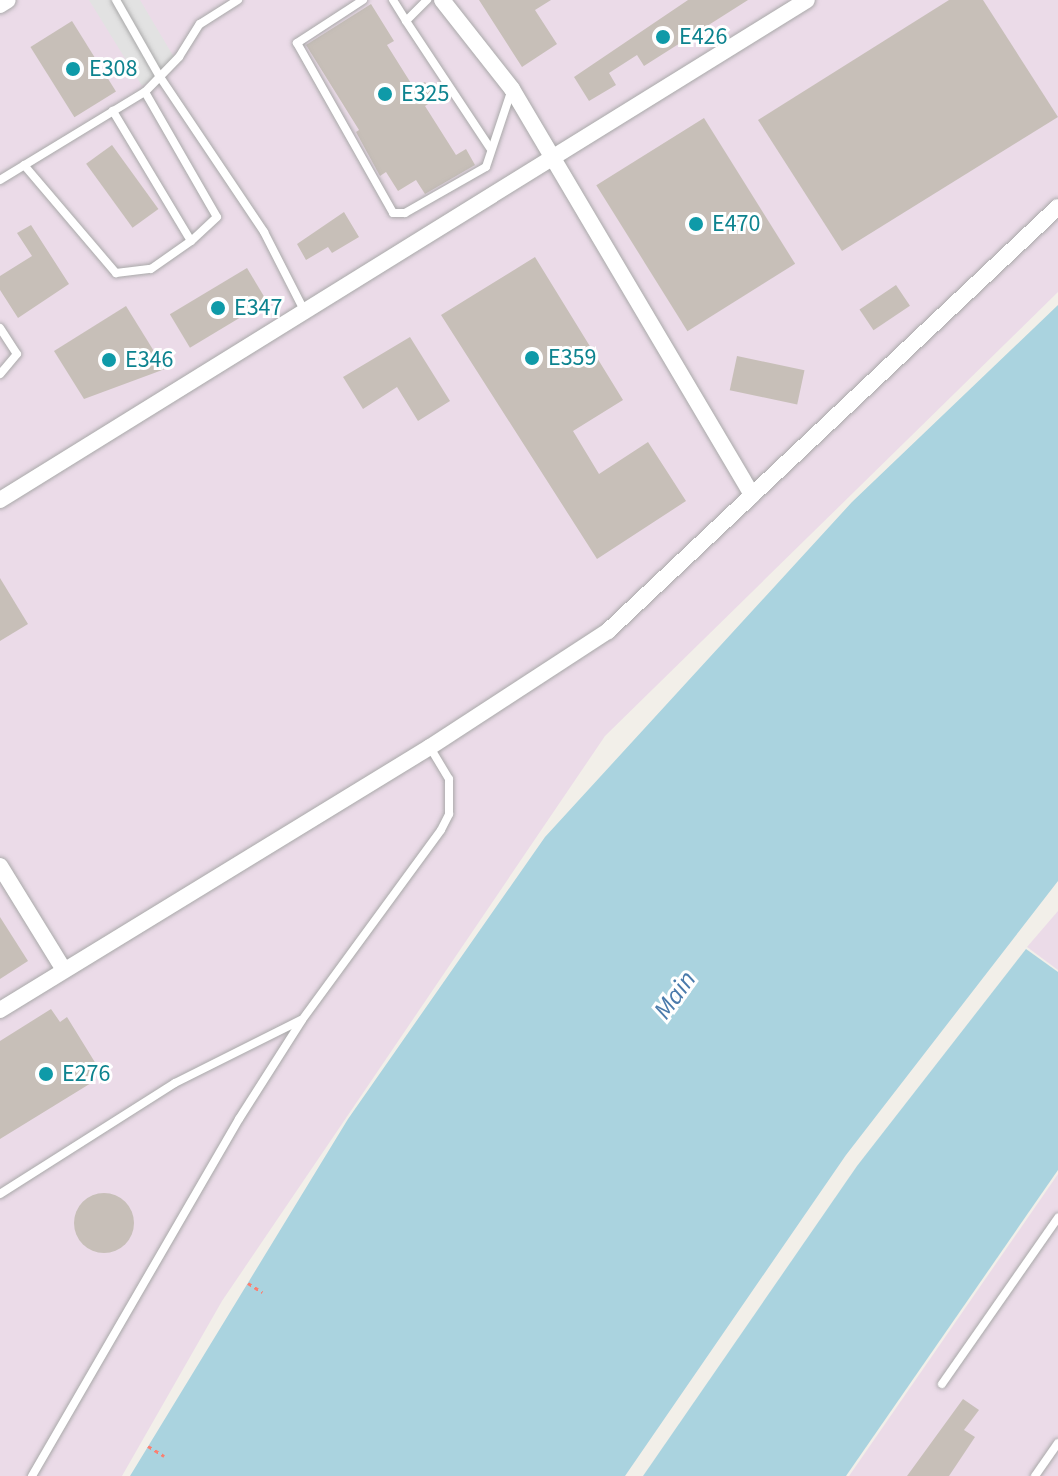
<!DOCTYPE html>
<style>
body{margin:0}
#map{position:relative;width:1058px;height:1476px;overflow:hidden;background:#f2efe9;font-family:"Source Sans 3",sans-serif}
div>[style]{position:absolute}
.industrial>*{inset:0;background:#ebdbe8}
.parking>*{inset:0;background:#e2e2e2}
.water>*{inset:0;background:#aad3df}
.building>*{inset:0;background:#c7bfb8;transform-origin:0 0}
.round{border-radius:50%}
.path>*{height:3px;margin-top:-1.5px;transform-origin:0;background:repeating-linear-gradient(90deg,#fa8072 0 4px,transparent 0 8px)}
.roads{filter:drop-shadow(0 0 2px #a9a9a9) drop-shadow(0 0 2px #a9a9a9)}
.service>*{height:8px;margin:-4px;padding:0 4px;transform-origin:4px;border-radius:4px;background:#fff}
.minor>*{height:16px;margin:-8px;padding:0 8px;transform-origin:8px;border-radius:8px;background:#fff}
.dots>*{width:22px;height:22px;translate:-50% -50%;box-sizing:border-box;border:4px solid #fff;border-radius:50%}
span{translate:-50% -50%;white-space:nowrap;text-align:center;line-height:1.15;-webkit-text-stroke:6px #fff;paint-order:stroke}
.culture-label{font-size:24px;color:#0d838f}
.left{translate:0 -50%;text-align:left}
.water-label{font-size:26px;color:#4a7aab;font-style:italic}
</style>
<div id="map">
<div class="industrial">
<div style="clip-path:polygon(0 0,1058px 0,1058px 292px,605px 736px,222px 1301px,122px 1476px,0 1476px)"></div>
<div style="clip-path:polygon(1058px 911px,1058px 970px,1027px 947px)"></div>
<div style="clip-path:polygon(1058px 1174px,1058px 1476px,849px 1476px)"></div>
</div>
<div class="parking">
<div style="clip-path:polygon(89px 0,140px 0,178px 64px,142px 86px)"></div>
</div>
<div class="water">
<div style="clip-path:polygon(1058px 305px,1058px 881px,846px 1155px,625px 1476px,130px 1476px,348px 1119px,545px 837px,852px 502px)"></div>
<div style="clip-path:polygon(1026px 949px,1058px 972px,1058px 1170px,846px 1476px,643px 1476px,857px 1166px)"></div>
</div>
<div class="building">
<div style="clip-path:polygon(479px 0,551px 0,535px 10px,557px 44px,522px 67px)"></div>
<div style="clip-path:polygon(688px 0,748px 0,644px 66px,637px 55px,609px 73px,616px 85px,589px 101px,574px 77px)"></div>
<div style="clip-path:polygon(949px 0,983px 0,1058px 117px,842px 251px,758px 120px)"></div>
<div style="clip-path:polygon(371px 4px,394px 41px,387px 45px,414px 88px,425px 82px,436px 99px,425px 106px,456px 155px,466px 149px,475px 165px,425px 194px,416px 180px,398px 191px,386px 172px,380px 176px,356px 132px,359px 130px,306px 45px)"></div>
<div style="left:72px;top:21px;width:83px;height:49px;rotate:58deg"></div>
<div style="left:704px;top:118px;width:172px;height:127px;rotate:58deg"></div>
<div style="left:112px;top:145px;width:79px;height:32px;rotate:54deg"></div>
<div style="clip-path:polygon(344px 212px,359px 237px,332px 253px,328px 247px,306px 260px,297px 244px)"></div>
<div style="clip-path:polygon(31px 225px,69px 284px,18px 318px,0 290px,0 276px,32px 256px,17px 233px)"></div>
<div style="clip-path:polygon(535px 257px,623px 400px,573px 431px,599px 474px,648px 442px,686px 501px,597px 559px,441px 315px)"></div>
<div style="left:247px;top:268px;width:39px;height:90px;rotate:59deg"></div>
<div style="left:896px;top:285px;width:25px;height:44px;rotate:56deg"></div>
<div style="clip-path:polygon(126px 306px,165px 369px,84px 399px,54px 351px)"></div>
<div style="clip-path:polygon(410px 337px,450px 401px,418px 421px,397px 387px,363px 409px,343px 377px)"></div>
<div style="left:737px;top:356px;width:69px;height:35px;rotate:12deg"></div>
<div style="clip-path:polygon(0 578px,28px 624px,0 641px)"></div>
<div style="clip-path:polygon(0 917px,28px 961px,0 979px)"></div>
<div style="clip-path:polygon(51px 1009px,60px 1022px,67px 1017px,96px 1064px,89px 1069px,96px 1080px,0 1139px,0 1041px)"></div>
<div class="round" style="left:74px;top:1193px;width:60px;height:60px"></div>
<div style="clip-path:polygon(963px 1399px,979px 1410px,964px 1430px,975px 1437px,949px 1476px,907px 1476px)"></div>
</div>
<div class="path">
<div style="left:248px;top:1283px;width:17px;rotate:33deg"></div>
<div style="left:148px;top:1446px;width:19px;rotate:32deg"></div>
</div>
<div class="roads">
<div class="service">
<div style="left:116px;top:0;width:89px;rotate:60.3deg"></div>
<div style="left:160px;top:77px;width:187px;rotate:56.1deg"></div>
<div style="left:264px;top:232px;width:90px;rotate:62.9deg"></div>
<div style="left:363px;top:0;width:79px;rotate:146.9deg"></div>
<div style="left:297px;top:43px;width:195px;rotate:60.5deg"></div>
<div style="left:393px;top:213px;width:12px"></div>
<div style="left:405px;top:213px;width:93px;rotate:-29.6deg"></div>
<div style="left:486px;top:167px;width:82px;rotate:-71.6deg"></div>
<div style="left:393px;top:0;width:25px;rotate:58deg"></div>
<div style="left:406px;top:21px;width:30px;rotate:-45deg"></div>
<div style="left:406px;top:21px;width:152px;rotate:56.5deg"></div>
<div style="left:145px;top:92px;width:144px;rotate:60.1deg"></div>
<div style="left:217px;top:217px;width:35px;rotate:137deg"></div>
<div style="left:24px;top:165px;width:142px;rotate:49.6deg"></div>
<div style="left:116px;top:273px;width:35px;rotate:-7deg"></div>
<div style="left:151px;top:269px;width:49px;rotate:-35deg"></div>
<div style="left:191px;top:241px;width:152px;rotate:-121deg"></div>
<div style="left:0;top:180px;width:170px;rotate:-31.3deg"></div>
<div style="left:145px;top:92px;width:49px;rotate:-45.8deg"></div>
<div style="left:179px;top:57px;width:39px;rotate:-58deg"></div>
<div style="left:200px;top:24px;width:45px;rotate:-32.3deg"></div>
<div style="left:0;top:328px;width:31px;rotate:57deg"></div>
<div style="left:17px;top:354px;width:26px;rotate:130deg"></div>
<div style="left:0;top:1194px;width:207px;rotate:-32.4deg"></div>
<div style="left:175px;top:1083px;width:141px;rotate:-26.6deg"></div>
<div style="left:942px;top:1384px;width:203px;rotate:-55.1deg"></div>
<div style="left:32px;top:1476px;width:413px;rotate:-59.9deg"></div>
<div style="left:239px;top:1119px;width:117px;rotate:-57.5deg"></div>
<div style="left:302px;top:1020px;width:235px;rotate:-53.8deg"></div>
<div style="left:441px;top:830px;width:18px;rotate:-63deg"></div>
<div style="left:449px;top:814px;width:35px;rotate:-90deg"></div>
<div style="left:449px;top:779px;width:37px;rotate:-121deg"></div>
<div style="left:1035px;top:1476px;width:40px;rotate:-55.1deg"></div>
</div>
<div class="minor">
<div style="left:442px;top:0;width:113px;rotate:51.8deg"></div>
<div style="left:512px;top:89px;width:472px;rotate:59.4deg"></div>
<div style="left:0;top:5px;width:9px;rotate:-32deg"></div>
<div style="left:0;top:500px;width:949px;rotate:-31.78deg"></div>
<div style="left:0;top:866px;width:122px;rotate:58.4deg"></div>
<div style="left:0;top:1010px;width:504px;rotate:-31.45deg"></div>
<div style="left:430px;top:747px;width:212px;rotate:-33.1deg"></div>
<div style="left:608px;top:631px;width:618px;rotate:-43.3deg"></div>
</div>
</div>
<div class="dots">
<div style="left:663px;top:37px;background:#0f9aa8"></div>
<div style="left:73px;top:69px;background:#0f9aa8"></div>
<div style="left:385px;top:94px;background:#0f9aa8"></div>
<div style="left:696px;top:224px;background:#0f9aa8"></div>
<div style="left:218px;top:308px;background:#0f9aa8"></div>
<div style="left:532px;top:358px;background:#0f9aa8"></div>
<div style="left:109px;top:360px;background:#0f9aa8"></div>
<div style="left:46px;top:1074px;background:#0f9aa8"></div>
</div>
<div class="culture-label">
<span class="left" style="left:679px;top:37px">E426</span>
<span class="left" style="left:89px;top:69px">E308</span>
<span class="left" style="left:401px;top:94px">E325</span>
<span class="left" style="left:712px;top:224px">E470</span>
<span class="left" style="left:234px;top:308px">E347</span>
<span class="left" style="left:548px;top:358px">E359</span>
<span class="left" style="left:125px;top:360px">E346</span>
<span class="left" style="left:62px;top:1074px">E276</span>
</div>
<div class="water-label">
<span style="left:675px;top:995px;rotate:-54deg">Main</span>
</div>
</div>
